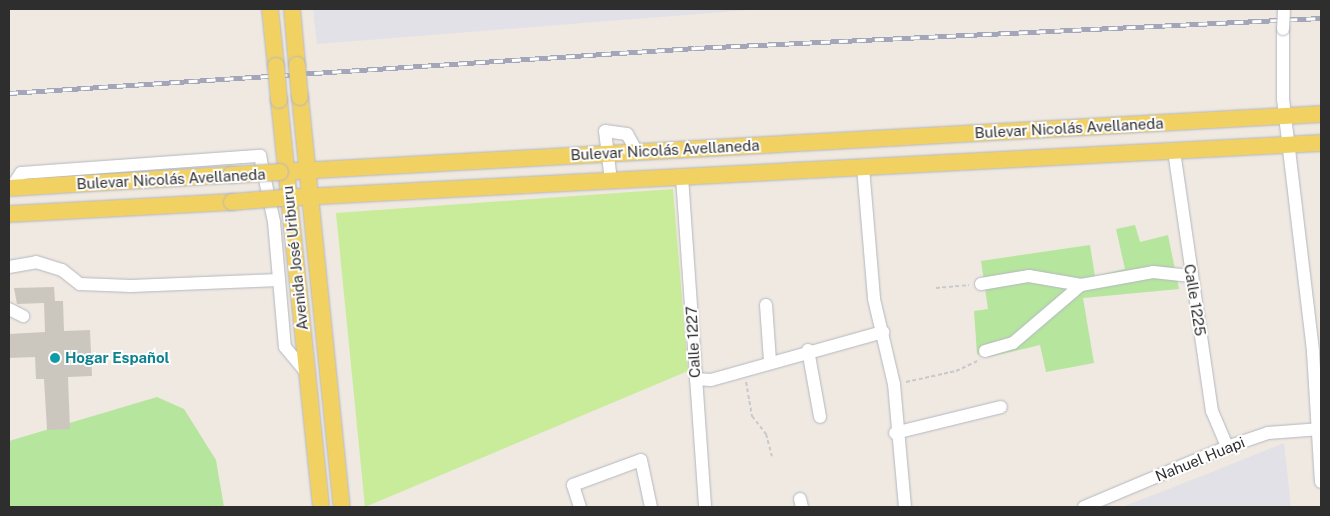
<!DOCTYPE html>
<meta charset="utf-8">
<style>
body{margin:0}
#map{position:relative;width:1330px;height:516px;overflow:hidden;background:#efe9e1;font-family:"Public Sans",sans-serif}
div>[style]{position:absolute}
.industrial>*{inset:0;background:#e3e1e8}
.green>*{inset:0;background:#b6e59e}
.pitch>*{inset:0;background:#c9ec9a}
.building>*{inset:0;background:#cbc7bf}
.path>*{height:2px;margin-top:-1px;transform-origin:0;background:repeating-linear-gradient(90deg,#c9c9c9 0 4px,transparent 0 6.5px)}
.roads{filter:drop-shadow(0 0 1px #b4b7c1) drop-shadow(0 0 1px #b4b7c1)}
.minor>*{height:12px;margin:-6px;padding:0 6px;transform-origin:6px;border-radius:6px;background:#fff}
.major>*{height:16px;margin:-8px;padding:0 8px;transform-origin:8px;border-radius:8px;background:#f2d163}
.rail>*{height:5px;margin-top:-2.5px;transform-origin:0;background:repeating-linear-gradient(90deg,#fff 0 9px,#a3a6b8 0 18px);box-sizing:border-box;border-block:1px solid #a3a6b8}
.bridges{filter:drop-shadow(0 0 1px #b4b7c1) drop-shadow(0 0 1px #b4b7c1)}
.minor-bridge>*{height:12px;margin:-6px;padding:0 6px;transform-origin:6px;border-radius:6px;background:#fff}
.major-bridge>*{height:16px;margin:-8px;padding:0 8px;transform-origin:8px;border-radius:8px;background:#f2d163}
.dots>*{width:14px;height:14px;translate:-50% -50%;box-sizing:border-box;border:2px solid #fff;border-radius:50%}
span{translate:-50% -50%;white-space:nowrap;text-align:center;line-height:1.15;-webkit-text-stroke:4px #fff;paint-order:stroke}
.street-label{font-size:15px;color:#2e2e2e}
.culture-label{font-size:15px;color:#0d838f;font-weight:700}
.left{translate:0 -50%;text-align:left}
.frame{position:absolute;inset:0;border:10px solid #2e2e2e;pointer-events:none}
</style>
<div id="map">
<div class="industrial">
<div style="clip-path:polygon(313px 9px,761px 9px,317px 44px)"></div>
<div style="clip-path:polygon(1284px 443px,1291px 507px,1122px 507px,1207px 474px)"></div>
</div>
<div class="green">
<div style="clip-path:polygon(1135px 225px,1140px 242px,1168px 235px,1179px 289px,1083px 298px,1094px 363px,1046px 372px,1040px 345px,989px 357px,977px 354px,974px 311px,988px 309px,981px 261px,1090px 245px,1095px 276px,1125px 269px,1116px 229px)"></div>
<div style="clip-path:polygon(157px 397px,184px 409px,216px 460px,224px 507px,9px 507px,9px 441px)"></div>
</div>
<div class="pitch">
<div style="clip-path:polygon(673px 189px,688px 371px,365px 507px,336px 213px)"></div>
</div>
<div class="building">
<div style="clip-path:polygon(54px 287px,55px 301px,63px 301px,64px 331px,90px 330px,92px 376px,68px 377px,70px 429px,47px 430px,44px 379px,36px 379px,35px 357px,9px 358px,9px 334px,45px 332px,44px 303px,17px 304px,14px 288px)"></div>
</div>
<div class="path">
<div style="left:936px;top:288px;width:33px;rotate:-5deg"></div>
<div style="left:746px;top:382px;width:35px;rotate:80deg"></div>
<div style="left:752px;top:416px;width:23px;rotate:52deg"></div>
<div style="left:766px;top:434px;width:23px;rotate:75deg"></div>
<div style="left:906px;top:382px;width:51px;rotate:-12.4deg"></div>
<div style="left:956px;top:371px;width:26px;rotate:-25deg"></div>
</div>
<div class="roads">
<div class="minor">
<div style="left:1283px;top:29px;width:70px;rotate:90deg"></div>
<div style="left:1283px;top:99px;width:255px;rotate:83.2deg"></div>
<div style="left:1313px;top:352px;width:130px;rotate:86.5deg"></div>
<div style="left:1174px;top:151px;width:263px;rotate:81.7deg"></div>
<div style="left:1212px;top:411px;width:39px;rotate:67deg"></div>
<div style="left:863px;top:167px;width:132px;rotate:85.2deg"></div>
<div style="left:874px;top:299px;width:87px;rotate:76.8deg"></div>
<div style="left:894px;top:384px;width:123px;rotate:84.9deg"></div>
<div style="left:682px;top:177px;width:331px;rotate:86deg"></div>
<div style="left:611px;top:181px;width:50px;rotate:-96.8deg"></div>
<div style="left:605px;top:131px;width:22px;rotate:8deg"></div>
<div style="left:627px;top:134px;width:21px;rotate:61deg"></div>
<div style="left:11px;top:188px;width:18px;rotate:-56deg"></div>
<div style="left:21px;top:173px;width:240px;rotate:-4.1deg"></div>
<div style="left:260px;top:156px;width:67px;rotate:78deg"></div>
<div style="left:274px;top:222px;width:125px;rotate:85deg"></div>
<div style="left:285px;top:347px;width:34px;rotate:50deg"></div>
<div style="left:9px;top:267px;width:27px;rotate:-10deg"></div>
<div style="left:36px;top:262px;width:27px;rotate:17deg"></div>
<div style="left:62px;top:270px;width:23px;rotate:38deg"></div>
<div style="left:80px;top:284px;width:51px;rotate:2.2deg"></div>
<div style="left:131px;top:286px;width:148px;rotate:-2.3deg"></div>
<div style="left:981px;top:284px;width:49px;rotate:-9.5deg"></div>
<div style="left:1029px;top:276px;width:53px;rotate:9.8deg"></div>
<div style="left:766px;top:305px;width:56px;rotate:85.9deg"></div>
<div style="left:9px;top:309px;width:16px;rotate:27deg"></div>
<div style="left:808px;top:350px;width:68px;rotate:79.8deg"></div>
<div style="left:985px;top:351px;width:29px;rotate:-16deg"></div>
<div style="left:1013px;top:343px;width:89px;rotate:-40.5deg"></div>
<div style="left:1081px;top:285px;width:73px;rotate:-10.2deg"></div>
<div style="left:1153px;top:272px;width:38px;rotate:6deg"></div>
<div style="left:696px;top:379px;width:15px;rotate:4deg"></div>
<div style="left:711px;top:380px;width:179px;rotate:-15.6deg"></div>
<div style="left:895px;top:433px;width:109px;rotate:-13.8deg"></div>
<div style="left:800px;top:499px;width:8px;rotate:76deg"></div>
<div style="left:580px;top:507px;width:23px;rotate:-108deg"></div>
<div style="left:573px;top:485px;width:72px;rotate:-20.2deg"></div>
<div style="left:641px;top:460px;width:48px;rotate:78deg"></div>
<div style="left:1084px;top:507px;width:155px;rotate:-22.8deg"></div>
<div style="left:1227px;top:447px;width:43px;rotate:-18.9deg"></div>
<div style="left:1268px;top:433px;width:53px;rotate:-4.3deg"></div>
</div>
<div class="major">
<div style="left:270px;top:9px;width:57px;rotate:84deg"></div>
<div style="left:292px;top:9px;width:56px;rotate:84.9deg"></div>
<div style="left:300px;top:97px;width:412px;rotate:84.2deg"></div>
<div style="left:279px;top:100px;width:409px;rotate:84.1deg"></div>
<div style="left:280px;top:172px;width:1043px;rotate:-3.19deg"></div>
<div style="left:9px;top:188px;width:222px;rotate:-3.4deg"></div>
<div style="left:282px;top:198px;width:1040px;rotate:-3.03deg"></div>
<div style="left:9px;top:214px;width:223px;rotate:-3.1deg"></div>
</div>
</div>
<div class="rail">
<div style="left:9px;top:93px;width:687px;rotate:-3.75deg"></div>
<div style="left:695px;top:48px;width:627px;rotate:-2.74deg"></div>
</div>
<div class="bridges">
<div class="minor-bridge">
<div style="left:1283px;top:29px;width:18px;rotate:-87deg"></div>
</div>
<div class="major-bridge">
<div style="left:297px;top:65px;width:32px;rotate:85deg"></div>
<div style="left:276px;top:66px;width:34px;rotate:85deg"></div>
<div style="left:231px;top:175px;width:49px;rotate:-3.5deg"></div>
<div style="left:232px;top:202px;width:50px;rotate:-4.6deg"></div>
</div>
</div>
<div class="dots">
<div style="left:55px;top:358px;background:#0f9aa8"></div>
</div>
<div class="street-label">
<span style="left:1069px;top:128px;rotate:-3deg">Bulevar Nicolás Avellaneda</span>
<span style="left:665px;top:150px;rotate:-3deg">Bulevar Nicolás Avellaneda</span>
<span style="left:171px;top:179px;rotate:-3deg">Bulevar Nicolás Avellaneda</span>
<span style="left:295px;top:258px;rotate:-96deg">Avenida José Uriburu</span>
<span style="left:1195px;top:300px;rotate:81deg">Calle 1225</span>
<span style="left:693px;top:342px;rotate:-93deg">Calle 1227</span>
<span style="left:1200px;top:459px;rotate:-22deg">Nahuel Huapi</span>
</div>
<div class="culture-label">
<span class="left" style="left:65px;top:358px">Hogar Español</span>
</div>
<div class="frame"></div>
</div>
